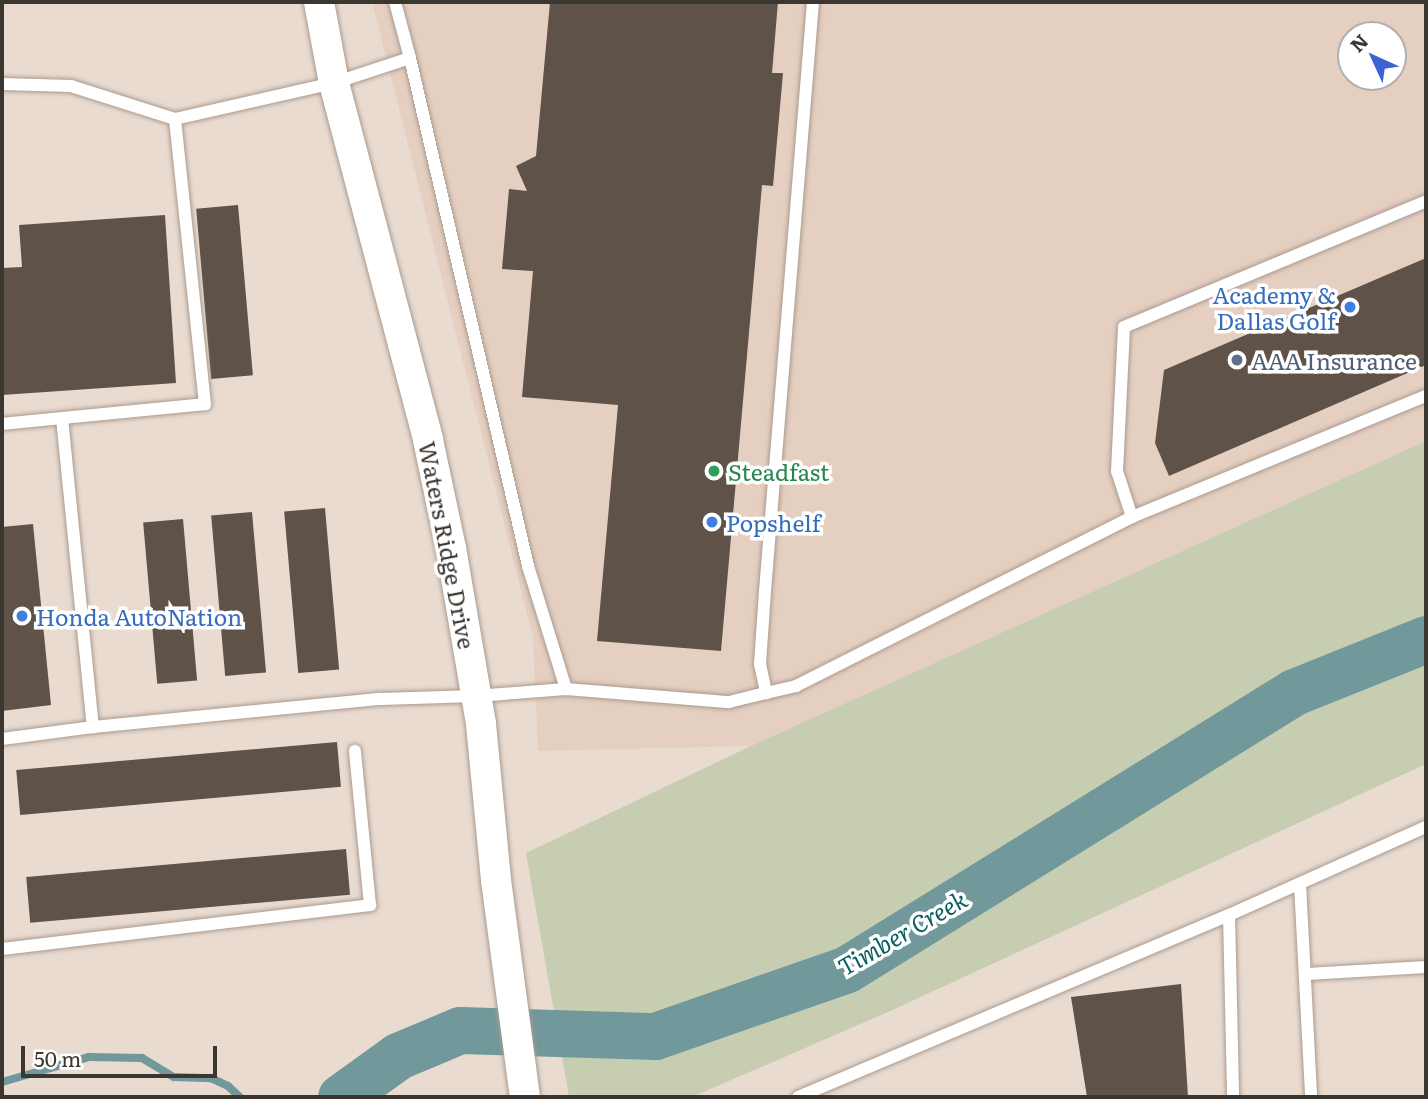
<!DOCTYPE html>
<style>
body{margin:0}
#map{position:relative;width:1428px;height:1099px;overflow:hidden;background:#eadbd0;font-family:Literata,serif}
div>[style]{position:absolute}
.built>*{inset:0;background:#e5cfc0}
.green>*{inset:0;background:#c7cdb0}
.stream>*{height:8px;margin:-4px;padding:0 4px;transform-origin:4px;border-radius:4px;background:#71989a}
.river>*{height:47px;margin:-23.5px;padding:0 23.5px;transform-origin:23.5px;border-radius:23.5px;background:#71989a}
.building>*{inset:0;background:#5f5249;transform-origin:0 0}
.roads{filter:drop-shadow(0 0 2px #a99b91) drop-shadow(0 0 2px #a99b91)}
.service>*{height:12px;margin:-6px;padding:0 6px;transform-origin:6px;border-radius:6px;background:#fff}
.tertiary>*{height:30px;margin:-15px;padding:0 15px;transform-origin:15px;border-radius:15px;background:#fff}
.dots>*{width:19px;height:19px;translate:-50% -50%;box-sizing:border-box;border:4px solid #fff;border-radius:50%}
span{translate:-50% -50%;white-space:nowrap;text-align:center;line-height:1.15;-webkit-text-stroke:7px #fff;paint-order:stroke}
.shop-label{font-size:23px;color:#366cbe}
.right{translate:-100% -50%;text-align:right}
.left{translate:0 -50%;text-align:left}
.service-label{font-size:23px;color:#4e5e75}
.leisure-label{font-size:23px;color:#27864d}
.street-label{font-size:23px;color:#3c3631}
.water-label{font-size:24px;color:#095f63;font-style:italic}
.frame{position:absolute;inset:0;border:4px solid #3c3631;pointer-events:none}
.north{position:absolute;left:1337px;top:21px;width:70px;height:70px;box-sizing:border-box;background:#fff;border:2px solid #b1afad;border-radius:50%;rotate:315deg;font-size:19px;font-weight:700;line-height:28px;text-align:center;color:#3c3631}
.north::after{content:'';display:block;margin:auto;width:24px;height:32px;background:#3c62d4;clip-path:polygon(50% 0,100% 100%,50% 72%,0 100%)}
.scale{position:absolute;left:21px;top:1046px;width:196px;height:32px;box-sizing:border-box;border:4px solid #3c3631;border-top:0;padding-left:9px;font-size:21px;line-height:24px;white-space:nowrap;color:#3c3631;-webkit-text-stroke:5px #fff;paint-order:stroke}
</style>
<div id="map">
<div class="built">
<div style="clip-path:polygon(evenodd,372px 2px,1426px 2px,1426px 441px,751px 746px,538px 751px,533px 638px,372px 2px,1351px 35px,1393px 35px,1393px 77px,1351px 77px,1351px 35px)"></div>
</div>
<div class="green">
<div style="clip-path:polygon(1426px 441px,1426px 764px,888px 1012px,692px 1097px,569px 1097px,526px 853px,751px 746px)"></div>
</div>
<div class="stream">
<div style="left:2px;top:1082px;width:91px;rotate:-16deg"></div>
<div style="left:89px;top:1057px;width:53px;rotate:1.1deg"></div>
<div style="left:142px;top:1058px;width:37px;rotate:31deg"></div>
<div style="left:174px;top:1077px;width:37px;rotate:2deg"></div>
<div style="left:211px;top:1078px;width:19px;rotate:25deg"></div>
<div style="left:228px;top:1086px;width:16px;rotate:43deg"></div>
</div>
<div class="river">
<div style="left:341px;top:1097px;width:70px;rotate:-35.7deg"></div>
<div style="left:398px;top:1056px;width:67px;rotate:-22.8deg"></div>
<div style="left:460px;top:1030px;width:195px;rotate:1.8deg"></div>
<div style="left:655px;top:1036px;width:203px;rotate:-19.2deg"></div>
<div style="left:847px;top:969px;width:526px;rotate:-31.79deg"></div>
<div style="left:1294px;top:692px;width:142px;rotate:-21.9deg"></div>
</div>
<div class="building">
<div style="clip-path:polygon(550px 2px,778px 2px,772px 73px,783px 73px,773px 186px,762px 185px,721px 651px,597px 641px,618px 405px,522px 397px,533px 271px,502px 269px,509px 189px,527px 191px,516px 166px,536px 156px)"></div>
<div style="left:238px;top:205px;width:171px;height:42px;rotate:85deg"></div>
<div style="clip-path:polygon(165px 215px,176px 383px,2px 395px,2px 268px,22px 267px,19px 225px)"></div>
<div style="clip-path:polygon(1426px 258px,1426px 365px,1169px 476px,1155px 443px,1164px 370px)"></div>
<div style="left:325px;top:508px;width:162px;height:41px;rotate:85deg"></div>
<div style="left:252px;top:512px;width:161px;height:41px;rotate:85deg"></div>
<div style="left:183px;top:519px;width:162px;height:40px;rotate:85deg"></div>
<div style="clip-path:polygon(33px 524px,51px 705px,2px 711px,2px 527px)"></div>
<div style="left:337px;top:742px;width:45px;height:322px;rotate:85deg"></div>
<div style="left:346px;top:849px;width:46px;height:321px;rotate:85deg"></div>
<div style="clip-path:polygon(1181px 984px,1188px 1097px,1087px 1097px,1071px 997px)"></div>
</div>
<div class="roads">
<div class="service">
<div style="left:813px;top:2px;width:591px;rotate:94.66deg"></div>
<div style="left:765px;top:591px;width:73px;rotate:93.9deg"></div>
<div style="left:760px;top:664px;width:30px;rotate:78deg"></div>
<div style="left:766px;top:693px;width:31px;rotate:-13deg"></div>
<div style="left:796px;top:686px;width:376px;rotate:-26.7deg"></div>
<div style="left:1132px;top:517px;width:318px;rotate:-22.4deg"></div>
<div style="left:410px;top:58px;width:522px;rotate:76.92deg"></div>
<div style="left:528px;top:566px;width:129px;rotate:72.8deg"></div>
<div style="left:2px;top:84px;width:69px;rotate:1.7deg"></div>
<div style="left:71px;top:86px;width:109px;rotate:17.6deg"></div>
<div style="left:175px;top:119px;width:287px;rotate:84deg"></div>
<div style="left:205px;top:404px;width:204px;rotate:174.4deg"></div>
<div style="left:175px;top:119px;width:163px;rotate:-12.8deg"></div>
<div style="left:334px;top:83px;width:80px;rotate:-18.2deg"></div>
<div style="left:410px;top:58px;width:58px;rotate:-105deg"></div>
<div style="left:62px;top:418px;width:311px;rotate:84.3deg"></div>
<div style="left:1132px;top:517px;width:48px;rotate:-108.1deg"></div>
<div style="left:1117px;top:471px;width:144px;rotate:-87.2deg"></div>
<div style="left:1124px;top:327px;width:327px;rotate:-22.6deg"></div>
<div style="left:2px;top:739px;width:92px;rotate:-7.5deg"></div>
<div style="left:93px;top:727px;width:289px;rotate:-5.6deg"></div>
<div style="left:381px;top:699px;width:95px;rotate:-1.8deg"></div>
<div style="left:476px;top:696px;width:90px;rotate:-4.4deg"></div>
<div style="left:566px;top:689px;width:164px;rotate:4.6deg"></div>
<div style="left:729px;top:702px;width:38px;rotate:-14deg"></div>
<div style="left:1300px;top:884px;width:213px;rotate:87deg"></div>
<div style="left:1229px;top:915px;width:182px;rotate:88.7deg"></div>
<div style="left:2px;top:949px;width:371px;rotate:-6.8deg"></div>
<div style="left:370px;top:905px;width:155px;rotate:-95.6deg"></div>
<div style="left:1307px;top:974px;width:119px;rotate:-3.4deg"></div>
<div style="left:798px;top:1097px;width:468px;rotate:-22.9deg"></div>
<div style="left:1229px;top:915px;width:216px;rotate:-24.1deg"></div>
</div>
<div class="tertiary">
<div style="left:319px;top:2px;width:82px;rotate:79.5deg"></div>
<div style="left:334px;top:83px;width:369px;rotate:75.2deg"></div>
<div style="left:428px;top:440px;width:110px;rotate:78deg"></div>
<div style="left:451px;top:548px;width:179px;rotate:80.3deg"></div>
<div style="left:481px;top:724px;width:157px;rotate:84.5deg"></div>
<div style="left:496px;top:880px;width:219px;rotate:82.4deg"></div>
</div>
</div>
<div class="dots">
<div style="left:1350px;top:307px;background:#3f7fe0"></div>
<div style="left:1237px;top:360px;background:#5c6f8a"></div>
<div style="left:714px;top:471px;background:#2e9e5b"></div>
<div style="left:712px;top:522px;background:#3f7fe0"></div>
<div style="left:22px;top:616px;background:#3f7fe0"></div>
</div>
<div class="shop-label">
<span class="right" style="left:1336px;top:307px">Academy &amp;<br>Dallas Golf</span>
<span class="left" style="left:726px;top:522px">Popshelf</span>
<span class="left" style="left:36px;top:616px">Honda AutoNation</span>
</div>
<div class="service-label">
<span class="left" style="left:1251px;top:360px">AAA Insurance</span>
</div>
<div class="leisure-label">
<span class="left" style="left:728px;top:471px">Steadfast</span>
</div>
<div class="street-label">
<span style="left:448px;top:545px;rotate:79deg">Waters Ridge Drive</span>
</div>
<div class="water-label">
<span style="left:902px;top:932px;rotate:-30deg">Timber Creek</span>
</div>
<div class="frame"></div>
<div class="north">N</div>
<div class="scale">50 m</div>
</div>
